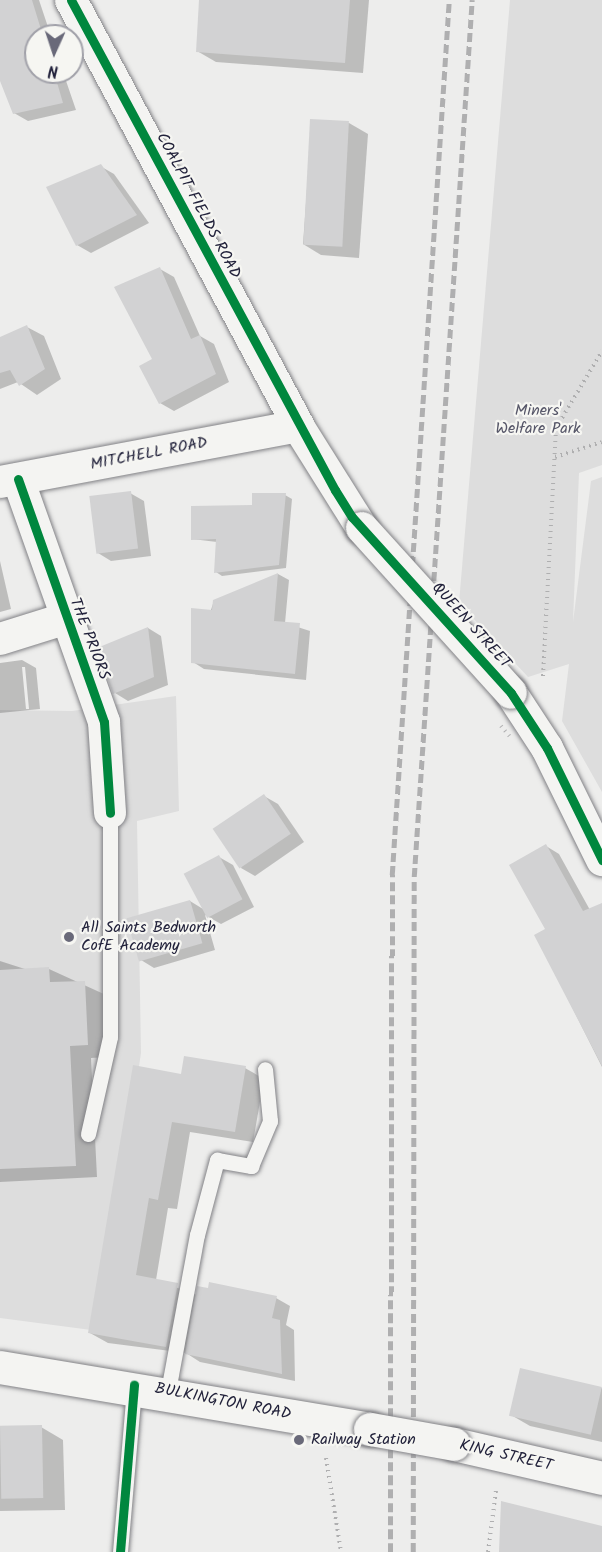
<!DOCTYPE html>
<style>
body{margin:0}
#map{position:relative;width:602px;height:1552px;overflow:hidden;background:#ededec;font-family:Kalam,sans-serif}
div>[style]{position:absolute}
.built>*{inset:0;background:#ddd}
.shadow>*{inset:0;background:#0003}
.building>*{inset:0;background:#d2d2d3;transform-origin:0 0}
.path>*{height:4px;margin-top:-2px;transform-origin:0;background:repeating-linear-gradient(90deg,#afafb0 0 1.5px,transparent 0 6px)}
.roads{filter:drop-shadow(0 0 2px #828286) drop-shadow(0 0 2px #828286)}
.lane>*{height:15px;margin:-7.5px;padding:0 7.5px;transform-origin:7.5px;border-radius:7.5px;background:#f4f4f2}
.street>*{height:32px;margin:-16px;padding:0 16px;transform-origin:16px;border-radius:16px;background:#f4f4f2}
.secondary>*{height:33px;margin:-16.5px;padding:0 16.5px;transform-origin:16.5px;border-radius:16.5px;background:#f4f4f2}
.rail>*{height:4.5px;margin-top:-2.25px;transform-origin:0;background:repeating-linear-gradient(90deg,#afafb0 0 9px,transparent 0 13.5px)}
.path-bridge>*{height:4px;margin-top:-2px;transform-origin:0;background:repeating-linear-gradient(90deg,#afafb0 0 1.5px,transparent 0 6px)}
.bridges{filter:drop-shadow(0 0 2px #828286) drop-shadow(0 0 2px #828286)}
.street-bridge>*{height:32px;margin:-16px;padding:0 16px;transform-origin:16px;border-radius:16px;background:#f4f4f2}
.secondary-bridge>*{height:33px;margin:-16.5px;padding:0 16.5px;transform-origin:16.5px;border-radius:16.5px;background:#f4f4f2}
.cycleway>*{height:9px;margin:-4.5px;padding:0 4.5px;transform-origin:4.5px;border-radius:4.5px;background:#00873e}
.dots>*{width:16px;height:16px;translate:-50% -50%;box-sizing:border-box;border:3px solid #f6f6f2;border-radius:50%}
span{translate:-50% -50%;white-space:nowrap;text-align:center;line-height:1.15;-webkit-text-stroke:4.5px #f6f6f2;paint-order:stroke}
.street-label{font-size:16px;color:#22223b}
.park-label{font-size:16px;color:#565668}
.poi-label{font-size:16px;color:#22223b}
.left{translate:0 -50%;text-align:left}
.north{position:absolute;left:24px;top:24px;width:60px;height:60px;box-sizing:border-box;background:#f6f6f2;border:2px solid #a1a1a9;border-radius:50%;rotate:183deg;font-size:16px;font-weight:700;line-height:24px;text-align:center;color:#22223b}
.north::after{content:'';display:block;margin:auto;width:21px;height:27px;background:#696979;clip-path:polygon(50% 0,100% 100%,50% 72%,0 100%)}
</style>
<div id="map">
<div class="built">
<div style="clip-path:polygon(510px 0,602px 0,602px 465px,579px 473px,573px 622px,591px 481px,602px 477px,602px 792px,562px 721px,569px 664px,528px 677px,459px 603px)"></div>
<div style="clip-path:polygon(176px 696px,179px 811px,137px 821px,141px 1053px,99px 1331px,0 1318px,0 710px,72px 711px)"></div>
</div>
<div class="shadow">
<div style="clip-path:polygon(0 0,39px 0,51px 36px,36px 36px,36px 72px,63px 72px,76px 110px,28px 121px,14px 113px,0 77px)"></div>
<div style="clip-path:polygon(202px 0,369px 0,363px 73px,216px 62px,197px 51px)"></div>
<div style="clip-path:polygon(312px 120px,349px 123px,368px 134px,359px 258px,321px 255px,303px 244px)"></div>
<div style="clip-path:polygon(100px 166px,114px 174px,149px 223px,91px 253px,77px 245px)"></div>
<div style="clip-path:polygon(160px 269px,174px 277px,200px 336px,214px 344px,229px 382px,174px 411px,160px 403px,155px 360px)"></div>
<div style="clip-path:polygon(27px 327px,44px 336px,61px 379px,37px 395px,18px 382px,0 389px,0 338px)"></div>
<div style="clip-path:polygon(130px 493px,144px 501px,151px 556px,111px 561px,98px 553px)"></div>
<div style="clip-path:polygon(285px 495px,292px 499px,286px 568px,222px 576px,216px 572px,217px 542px,192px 539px)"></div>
<div style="clip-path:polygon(0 561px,11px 609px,0 612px)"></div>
<div style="clip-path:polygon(278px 574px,289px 580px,285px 623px,310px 631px,306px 680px,204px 669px,193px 662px,214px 601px)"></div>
<div style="clip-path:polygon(148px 628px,161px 636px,168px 685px,128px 701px,115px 693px)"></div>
<div style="clip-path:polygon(evenodd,22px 660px,36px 668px,40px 709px,0 713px,0 663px,22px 660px,22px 667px,25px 667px,29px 709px,26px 709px,22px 667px)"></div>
<div style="clip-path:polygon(264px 796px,278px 804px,304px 842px,255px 876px,241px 868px)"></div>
<div style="clip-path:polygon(546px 846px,559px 854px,590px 910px,602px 913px,602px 1067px,536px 935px,547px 930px)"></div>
<div style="clip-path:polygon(219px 857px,233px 865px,254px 907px,221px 924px,205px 915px,215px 950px,154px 968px,141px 960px,190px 901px,203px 909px)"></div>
<div style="clip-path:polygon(0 961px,28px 970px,49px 969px,106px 995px,109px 1057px,91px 1058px,97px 1177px,0 1182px)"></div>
<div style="clip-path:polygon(245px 1068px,264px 1079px,253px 1142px,190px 1132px,177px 1209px,168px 1208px,156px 1280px,197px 1295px,276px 1298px,290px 1306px,286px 1325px,294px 1330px,295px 1381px,200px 1362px,186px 1353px,108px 1343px,90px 1333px,183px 1075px)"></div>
<div style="clip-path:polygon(602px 1388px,602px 1442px,530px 1426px,511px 1415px)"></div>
<div style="clip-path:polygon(0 1427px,41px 1427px,63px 1440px,65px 1510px,0 1511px)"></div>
</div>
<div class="building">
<div style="clip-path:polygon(0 0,32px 0,43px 36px,36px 36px,36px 72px,54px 72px,63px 103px,13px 114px,0 81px)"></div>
<div style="clip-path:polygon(199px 0,350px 0,345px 63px,196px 52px)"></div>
<div style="left:310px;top:119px;width:39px;height:126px;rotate:3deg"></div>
<div style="clip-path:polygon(101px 164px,137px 215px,76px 246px,46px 187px)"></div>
<div style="clip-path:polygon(160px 267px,191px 339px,200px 335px,216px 374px,159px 404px,139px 366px,152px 359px,114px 287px)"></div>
<div style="clip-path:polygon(27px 325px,45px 369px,19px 386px,10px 370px,0 373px,0 337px)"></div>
<div style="left:131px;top:491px;width:58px;height:42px;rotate:83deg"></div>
<div style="clip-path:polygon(252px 493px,286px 493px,279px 565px,214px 573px,216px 539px,191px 540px,191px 506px,252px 505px)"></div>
<div style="clip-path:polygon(278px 573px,274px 621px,300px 623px,295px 674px,191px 663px,191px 608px,212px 610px,213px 600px)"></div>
<div style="clip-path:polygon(148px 627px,154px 677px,113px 694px,97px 648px)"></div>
<div style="left:264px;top:794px;width:48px;height:62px;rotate:56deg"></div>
<div style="clip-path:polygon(546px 844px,583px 911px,602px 903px,602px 1066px,534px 935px,545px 929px,509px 865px)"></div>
<div style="left:219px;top:855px;width:50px;height:40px;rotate:62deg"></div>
<div style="left:190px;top:900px;width:45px;height:66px;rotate:74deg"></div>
<div style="clip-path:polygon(49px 967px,50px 982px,85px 981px,88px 1045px,70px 1046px,76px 1166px,0 1169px,0 970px)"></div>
<div style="clip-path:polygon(184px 1056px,246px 1066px,235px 1132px,172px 1122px,158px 1200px,149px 1198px,136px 1275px,178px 1283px,166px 1347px,88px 1333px,133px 1065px,181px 1074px)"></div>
<div style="clip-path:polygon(209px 1282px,277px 1296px,272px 1318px,280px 1320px,282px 1374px,185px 1354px,197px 1286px,208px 1288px)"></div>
<div style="left:520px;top:1368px;width:84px;height:49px;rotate:13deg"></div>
<div style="left:42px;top:1425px;width:73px;height:42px;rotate:89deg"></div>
<div style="clip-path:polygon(501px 1501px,602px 1526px,602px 1552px,499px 1552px)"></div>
</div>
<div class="path">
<div style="left:555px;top:457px;width:49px;rotate:-17.7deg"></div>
<div style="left:543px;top:676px;width:248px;rotate:-87deg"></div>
<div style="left:556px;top:428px;width:90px;rotate:-59.1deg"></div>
<div style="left:326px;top:1458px;width:95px;rotate:80.9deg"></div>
<div style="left:488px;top:1552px;width:63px;rotate:-82.6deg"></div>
</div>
<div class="roads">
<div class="lane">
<div style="left:88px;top:1134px;width:99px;rotate:-77.2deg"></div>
<div style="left:110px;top:1037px;width:224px;rotate:-90deg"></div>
<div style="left:168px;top:1391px;width:159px;rotate:-79.5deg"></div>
<div style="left:197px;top:1235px;width:78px;rotate:-75.1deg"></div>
<div style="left:217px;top:1160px;width:35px;rotate:10deg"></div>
<div style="left:251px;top:1166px;width:49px;rotate:-67.1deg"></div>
<div style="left:270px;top:1121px;width:52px;rotate:-95.5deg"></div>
<div style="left:120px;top:1552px;width:165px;rotate:-85.1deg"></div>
</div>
<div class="street">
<div style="left:71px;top:0;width:483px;rotate:61.9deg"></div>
<div style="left:298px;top:426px;width:120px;rotate:57.9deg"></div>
<div style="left:18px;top:479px;width:258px;rotate:70.5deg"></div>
<div style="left:104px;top:722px;width:91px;rotate:86.2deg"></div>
<div style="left:0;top:482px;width:303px;rotate:-10.6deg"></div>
<div style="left:0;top:639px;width:67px;rotate:-17.4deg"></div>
<div style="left:511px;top:693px;width:66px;rotate:56.8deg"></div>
<div style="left:547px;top:748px;width:125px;rotate:63.8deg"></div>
</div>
<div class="secondary">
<div style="left:0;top:1367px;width:375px;rotate:9.5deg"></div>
<div style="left:454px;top:1444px;width:152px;rotate:12.9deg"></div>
</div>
</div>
<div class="rail">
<div style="left:390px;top:1552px;width:677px;rotate:-89.83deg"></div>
<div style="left:392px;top:875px;width:877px;rotate:-86.27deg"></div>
<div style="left:413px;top:1552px;width:675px;rotate:-89.92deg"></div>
<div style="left:414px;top:877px;width:879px;rotate:-86.22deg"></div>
</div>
<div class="path-bridge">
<div style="left:501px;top:726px;width:17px;rotate:50deg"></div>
</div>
<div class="bridges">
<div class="street-bridge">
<div style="left:362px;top:528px;width:222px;rotate:47.9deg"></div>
</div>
<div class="secondary-bridge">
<div style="left:370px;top:1429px;width:85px;rotate:10.1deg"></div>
</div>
</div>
<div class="cycleway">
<div style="left:71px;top:0;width:557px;rotate:61.69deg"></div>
<div style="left:335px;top:490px;width:32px;rotate:58deg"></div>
<div style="left:352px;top:517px;width:237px;rotate:47.9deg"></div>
<div style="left:511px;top:693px;width:66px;rotate:56.8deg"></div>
<div style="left:547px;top:748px;width:125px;rotate:63.8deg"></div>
<div style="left:18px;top:479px;width:258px;rotate:70.5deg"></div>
<div style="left:104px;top:722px;width:91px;rotate:86.2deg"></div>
<div style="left:120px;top:1552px;width:168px;rotate:-85.2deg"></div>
</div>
<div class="dots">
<div style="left:69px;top:937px;background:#696979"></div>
<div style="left:299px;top:1440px;background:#696979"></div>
</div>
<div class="street-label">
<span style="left:198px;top:206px;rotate:62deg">COALPIT FIELDS ROAD</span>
<span style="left:149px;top:454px;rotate:-11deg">MITCHELL ROAD</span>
<span style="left:471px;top:626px;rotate:48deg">QUEEN STREET</span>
<span style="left:89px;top:639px;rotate:69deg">THE PRIORS</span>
<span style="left:223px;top:1402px;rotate:11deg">BULKINGTON ROAD</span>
<span style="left:506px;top:1456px;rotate:13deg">KING STREET</span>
</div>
<div class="park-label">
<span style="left:538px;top:420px">Miners'<br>Welfare Park</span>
</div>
<div class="poi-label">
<span class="left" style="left:81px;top:937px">All Saints Bedworth<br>CofE Academy</span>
<span class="left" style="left:311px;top:1440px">Railway Station</span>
</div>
<div class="north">N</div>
</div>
